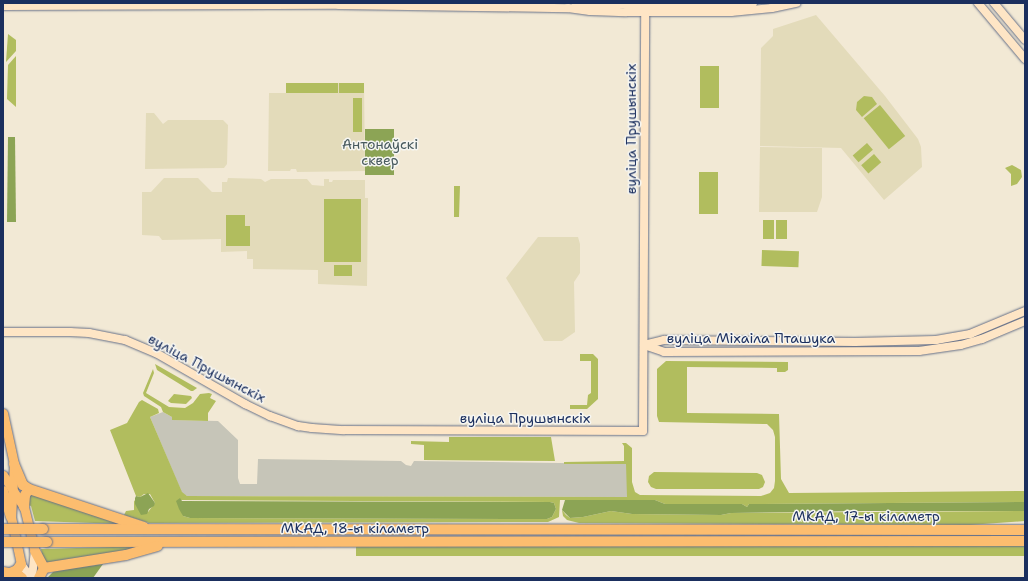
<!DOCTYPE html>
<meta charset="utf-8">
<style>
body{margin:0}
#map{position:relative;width:1028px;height:581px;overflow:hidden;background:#f2e9d5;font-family:"Shantell Sans",sans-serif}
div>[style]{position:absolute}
.built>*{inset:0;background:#e3dbba}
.industrial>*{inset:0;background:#c6c5b8}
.green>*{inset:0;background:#b1bd5e;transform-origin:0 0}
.forest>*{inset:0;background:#8ca455;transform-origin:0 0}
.roads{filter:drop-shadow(0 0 1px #667088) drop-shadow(0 0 1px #667088)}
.secondary>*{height:8px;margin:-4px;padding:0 4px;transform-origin:4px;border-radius:4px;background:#fee5c5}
.primary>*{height:9px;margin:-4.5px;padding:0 4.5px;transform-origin:4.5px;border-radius:4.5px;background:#fcbd6f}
.highway>*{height:10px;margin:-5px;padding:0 5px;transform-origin:5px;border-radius:5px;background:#fcbd6f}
.bridges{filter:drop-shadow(0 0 1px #667088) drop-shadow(0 0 1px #667088)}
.highway-bridge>*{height:10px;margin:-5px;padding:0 5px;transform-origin:5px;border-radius:5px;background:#fcbd6f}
span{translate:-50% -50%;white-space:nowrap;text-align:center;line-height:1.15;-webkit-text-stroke:3px #f6f6f2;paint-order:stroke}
.street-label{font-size:14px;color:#1b2f5e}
.park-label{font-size:14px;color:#485a5e}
.frame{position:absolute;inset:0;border:4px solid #1b2f5e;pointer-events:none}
</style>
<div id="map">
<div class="built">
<div style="clip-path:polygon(816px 15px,885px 96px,918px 139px,921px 147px,922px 167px,884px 200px,841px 148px,760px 146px,761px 48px,773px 36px,773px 29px)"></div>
<div style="clip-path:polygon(286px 83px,364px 83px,365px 171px,297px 172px,296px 169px,291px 169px,290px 171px,268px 171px,269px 93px,286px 93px)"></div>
<div style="clip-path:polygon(146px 113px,154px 113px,163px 124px,168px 120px,223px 120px,228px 125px,227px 164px,224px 168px,145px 169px)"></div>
<div style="clip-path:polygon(760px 147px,822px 148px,822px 197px,817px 212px,759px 212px)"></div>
<div style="clip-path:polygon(164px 178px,198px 178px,212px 192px,222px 192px,222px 182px,227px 182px,228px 178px,261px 179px,265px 182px,271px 179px,307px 179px,312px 185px,324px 186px,324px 179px,329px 179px,329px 182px,332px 182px,333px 180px,365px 180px,365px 198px,368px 198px,367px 286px,318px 284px,318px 270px,253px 269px,253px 259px,247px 259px,247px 251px,221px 252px,221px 239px,162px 240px,159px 236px,142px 235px,142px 192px,151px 192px)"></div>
<div style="clip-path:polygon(538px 237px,578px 237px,580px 244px,580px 273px,574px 282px,575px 332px,562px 341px,544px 341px,506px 278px)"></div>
</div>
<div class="industrial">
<div style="clip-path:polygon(163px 412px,172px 417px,172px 420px,218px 421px,238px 440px,238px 478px,240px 484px,257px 484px,258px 459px,401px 461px,406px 465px,411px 466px,414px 461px,627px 464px,627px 497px,187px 496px,182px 493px,150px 417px)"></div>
</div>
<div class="green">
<div style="clip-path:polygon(8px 34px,16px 40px,16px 51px,6px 62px)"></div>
<div style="clip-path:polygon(16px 56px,16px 107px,7px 99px,8px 65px)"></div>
<div style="left:700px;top:66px;width:19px;height:42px"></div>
<div style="left:286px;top:83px;width:52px;height:10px"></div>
<div style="left:339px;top:83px;width:25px;height:10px"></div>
<div style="clip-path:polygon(864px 96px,872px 97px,877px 104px,862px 117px,856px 110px,857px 102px)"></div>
<div style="left:353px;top:98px;width:9px;height:34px"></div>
<div style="left:880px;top:105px;width:40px;height:21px;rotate:51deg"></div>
<div style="left:867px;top:143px;width:9px;height:19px;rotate:49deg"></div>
<div style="left:874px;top:154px;width:11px;height:17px;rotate:49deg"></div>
<div style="clip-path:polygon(1012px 165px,1021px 170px,1022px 177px,1017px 184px,1011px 186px,1011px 174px,1005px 168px)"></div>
<div style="left:699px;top:172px;width:19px;height:42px"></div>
<div style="clip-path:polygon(454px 186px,460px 186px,459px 217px,454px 217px)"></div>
<div style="left:324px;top:199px;width:37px;height:63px"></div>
<div style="clip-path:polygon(226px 215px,245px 215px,245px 226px,250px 226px,250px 246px,226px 246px)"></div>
<div style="left:763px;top:220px;width:11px;height:19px"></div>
<div style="left:776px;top:220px;width:11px;height:19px"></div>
<div style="left:762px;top:250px;width:37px;height:16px;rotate:2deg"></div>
<div style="left:334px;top:265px;width:18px;height:11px"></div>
<div style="clip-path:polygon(580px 354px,593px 354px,598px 359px,598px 399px,587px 409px,570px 409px,570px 405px,587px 405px,588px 395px,591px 393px,591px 361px,580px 361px)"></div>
<div style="clip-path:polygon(evenodd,666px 361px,788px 362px,788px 370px,785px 372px,777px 372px,777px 368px,687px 367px,687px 413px,779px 414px,781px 479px,789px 493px,1025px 491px,1025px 502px,749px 504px,747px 507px,742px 504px,665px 504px,655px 500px,560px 500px,559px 517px,548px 522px,149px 523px,124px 515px,126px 511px,134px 510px,134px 500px,140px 509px,148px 512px,155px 503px,150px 494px,144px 494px,140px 497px,136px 496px,110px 430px,127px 423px,139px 402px,142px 400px,158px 409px,159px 413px,150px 417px,182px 492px,187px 496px,627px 497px,626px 464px,564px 464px,564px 462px,624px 461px,624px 446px,622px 443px,626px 443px,632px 448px,632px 482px,635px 492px,640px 495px,761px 496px,770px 493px,774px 488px,775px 481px,775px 437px,773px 430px,767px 424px,659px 422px,657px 416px,657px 369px,666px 361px,181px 500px,550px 502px,554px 503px,556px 509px,552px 517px,547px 519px,190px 518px,183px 516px,181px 500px)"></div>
<div style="clip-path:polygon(155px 364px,197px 388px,193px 391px,191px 391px,157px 370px)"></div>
<div style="clip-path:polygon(153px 369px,154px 373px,146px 393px,169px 407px,185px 408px,193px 403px,200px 394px,209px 393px,212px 394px,210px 398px,216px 401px,208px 413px,208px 421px,172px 420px,172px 417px,163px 412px,161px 407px,144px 396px,143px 393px)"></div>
<div style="clip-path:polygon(174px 394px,191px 396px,192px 398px,186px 404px,171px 403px,168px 401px)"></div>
<div style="clip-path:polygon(449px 437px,551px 437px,555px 461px,424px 460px,424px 445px,411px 444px,411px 441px,449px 442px)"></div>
<div style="clip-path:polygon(654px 472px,757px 473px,762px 475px,765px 482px,763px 487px,759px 489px,656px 489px,651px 487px,648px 482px,649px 476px)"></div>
<div style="clip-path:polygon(29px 493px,123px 524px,35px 521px,31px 506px,28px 505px)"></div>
<div style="clip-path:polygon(562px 510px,566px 515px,570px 518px,583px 517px,611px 511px,632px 514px,721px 515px,731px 513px,1025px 511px,1025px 521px,969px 525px,579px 523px,567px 520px,563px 516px)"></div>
<div style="left:356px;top:545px;width:669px;height:11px"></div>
<div style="clip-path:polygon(149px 546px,49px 564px,43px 559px,41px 549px)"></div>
</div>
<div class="forest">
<div style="left:365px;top:129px;width:29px;height:46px"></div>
<div style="clip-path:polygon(8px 137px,15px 137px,16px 222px,7px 222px)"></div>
<div style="clip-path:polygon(148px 493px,155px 503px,154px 506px,149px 509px,147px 514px,141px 515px,135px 504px,135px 498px,136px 496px,140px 497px)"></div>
<div style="clip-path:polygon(180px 498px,182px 501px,550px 502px,554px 503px,556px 509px,552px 517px,547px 519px,190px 518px,183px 516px,179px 509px,176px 501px)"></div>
<div style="clip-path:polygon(565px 500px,655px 500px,665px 504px,742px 504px,747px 507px,749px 504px,1025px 502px,1025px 511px,864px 511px,731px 513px,721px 515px,632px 514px,611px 511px,583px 517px,570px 518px,562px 510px)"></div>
<div style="clip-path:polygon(103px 564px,93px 578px,47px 578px,54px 571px)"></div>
</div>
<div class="roads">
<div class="secondary">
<div style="left:978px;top:3px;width:73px;rotate:50deg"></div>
<div style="left:994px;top:3px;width:48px;rotate:50deg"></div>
<div style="left:3px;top:6px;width:336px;rotate:-0.2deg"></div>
<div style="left:339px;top:5px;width:229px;rotate:0.8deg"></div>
<div style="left:568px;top:8px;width:22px;rotate:8deg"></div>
<div style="left:590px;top:11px;width:36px;rotate:2deg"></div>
<div style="left:626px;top:12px;width:105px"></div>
<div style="left:731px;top:12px;width:41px;rotate:-5.6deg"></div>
<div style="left:772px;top:8px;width:25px;rotate:-12deg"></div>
<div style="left:575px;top:7px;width:15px;rotate:-11deg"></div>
<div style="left:590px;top:4px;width:141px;rotate:0.4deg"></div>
<div style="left:731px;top:5px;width:22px;rotate:-5deg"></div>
<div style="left:3px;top:332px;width:67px"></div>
<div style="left:70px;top:332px;width:19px;rotate:3deg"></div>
<div style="left:89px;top:333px;width:37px;rotate:11deg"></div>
<div style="left:125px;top:340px;width:34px;rotate:23deg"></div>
<div style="left:156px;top:353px;width:103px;rotate:29.8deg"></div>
<div style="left:245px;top:404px;width:28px;rotate:26deg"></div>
<div style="left:270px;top:416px;width:30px;rotate:20deg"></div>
<div style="left:298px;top:426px;width:14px;rotate:8deg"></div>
<div style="left:312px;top:428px;width:32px;rotate:4deg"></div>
<div style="left:344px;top:430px;width:299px;rotate:0.2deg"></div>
<div style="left:643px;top:431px;width:428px;rotate:-89.7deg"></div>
<div style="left:644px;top:345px;width:21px;rotate:19deg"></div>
<div style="left:664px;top:352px;width:255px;rotate:-0.2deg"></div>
<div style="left:919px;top:351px;width:42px;rotate:-8.1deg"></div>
<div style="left:961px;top:345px;width:22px;rotate:-16deg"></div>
<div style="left:982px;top:339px;width:47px;rotate:-22.7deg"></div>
<div style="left:644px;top:345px;width:21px;rotate:-14deg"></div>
<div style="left:664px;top:340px;width:191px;rotate:0.6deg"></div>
<div style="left:855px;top:342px;width:81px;rotate:-1.4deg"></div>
<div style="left:936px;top:340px;width:35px;rotate:-10deg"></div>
<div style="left:970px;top:334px;width:60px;rotate:-22.7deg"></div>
<div style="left:21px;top:564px;width:17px;rotate:54deg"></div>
<div style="left:32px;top:578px;width:27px;rotate:-84deg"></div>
</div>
<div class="primary">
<div style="left:3px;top:413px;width:52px;rotate:77.8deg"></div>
<div style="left:14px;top:464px;width:53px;rotate:93.2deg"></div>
<div style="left:11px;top:517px;width:48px;rotate:78deg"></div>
<div style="left:3px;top:475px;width:38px;rotate:57deg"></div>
<div style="left:24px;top:507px;width:42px;rotate:76.3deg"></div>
</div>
<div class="highway">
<div style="left:14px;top:464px;width:23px;rotate:67deg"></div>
<div style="left:23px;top:485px;width:7px;rotate:34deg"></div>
<div style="left:29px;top:489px;width:121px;rotate:18.3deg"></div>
<div style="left:3px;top:491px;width:27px;rotate:73deg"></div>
<div style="left:24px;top:507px;width:12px;rotate:-85deg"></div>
<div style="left:25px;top:495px;width:7px;rotate:-56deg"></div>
<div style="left:43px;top:529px;width:982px;rotate:0.06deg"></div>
<div style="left:47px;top:542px;width:978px;rotate:-0.06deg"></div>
<div style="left:35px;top:551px;width:19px;rotate:62deg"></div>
<div style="left:3px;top:572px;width:15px;rotate:11deg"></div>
<div style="left:18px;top:575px;width:5px;rotate:37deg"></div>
<div style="left:10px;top:573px;width:8px;rotate:-23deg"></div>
<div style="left:17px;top:570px;width:7px;rotate:-56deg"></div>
<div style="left:39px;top:578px;width:11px;rotate:-63deg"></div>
<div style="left:44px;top:568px;width:83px;rotate:-9deg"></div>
<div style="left:126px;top:555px;width:33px;rotate:-16deg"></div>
</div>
</div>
<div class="bridges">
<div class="highway-bridge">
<div style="left:3px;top:529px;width:40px"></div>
<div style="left:3px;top:542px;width:44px"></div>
</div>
</div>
<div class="street-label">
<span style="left:631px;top:129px;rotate:-90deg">вуліца Прушынскіх</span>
<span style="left:751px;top:338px">вуліца Міхаіла Пташука</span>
<span style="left:207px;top:368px;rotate:28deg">вуліца Прушынскіх</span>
<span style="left:525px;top:418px">вуліца Прушынскіх</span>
<span style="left:866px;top:516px">МКАД, 17-ы кіламетр</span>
<span style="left:355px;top:528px">МКАД, 18-ы кіламетр</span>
</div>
<div class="park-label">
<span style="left:380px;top:152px">Антонаўскі<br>сквер</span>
</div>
<div class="frame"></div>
</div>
